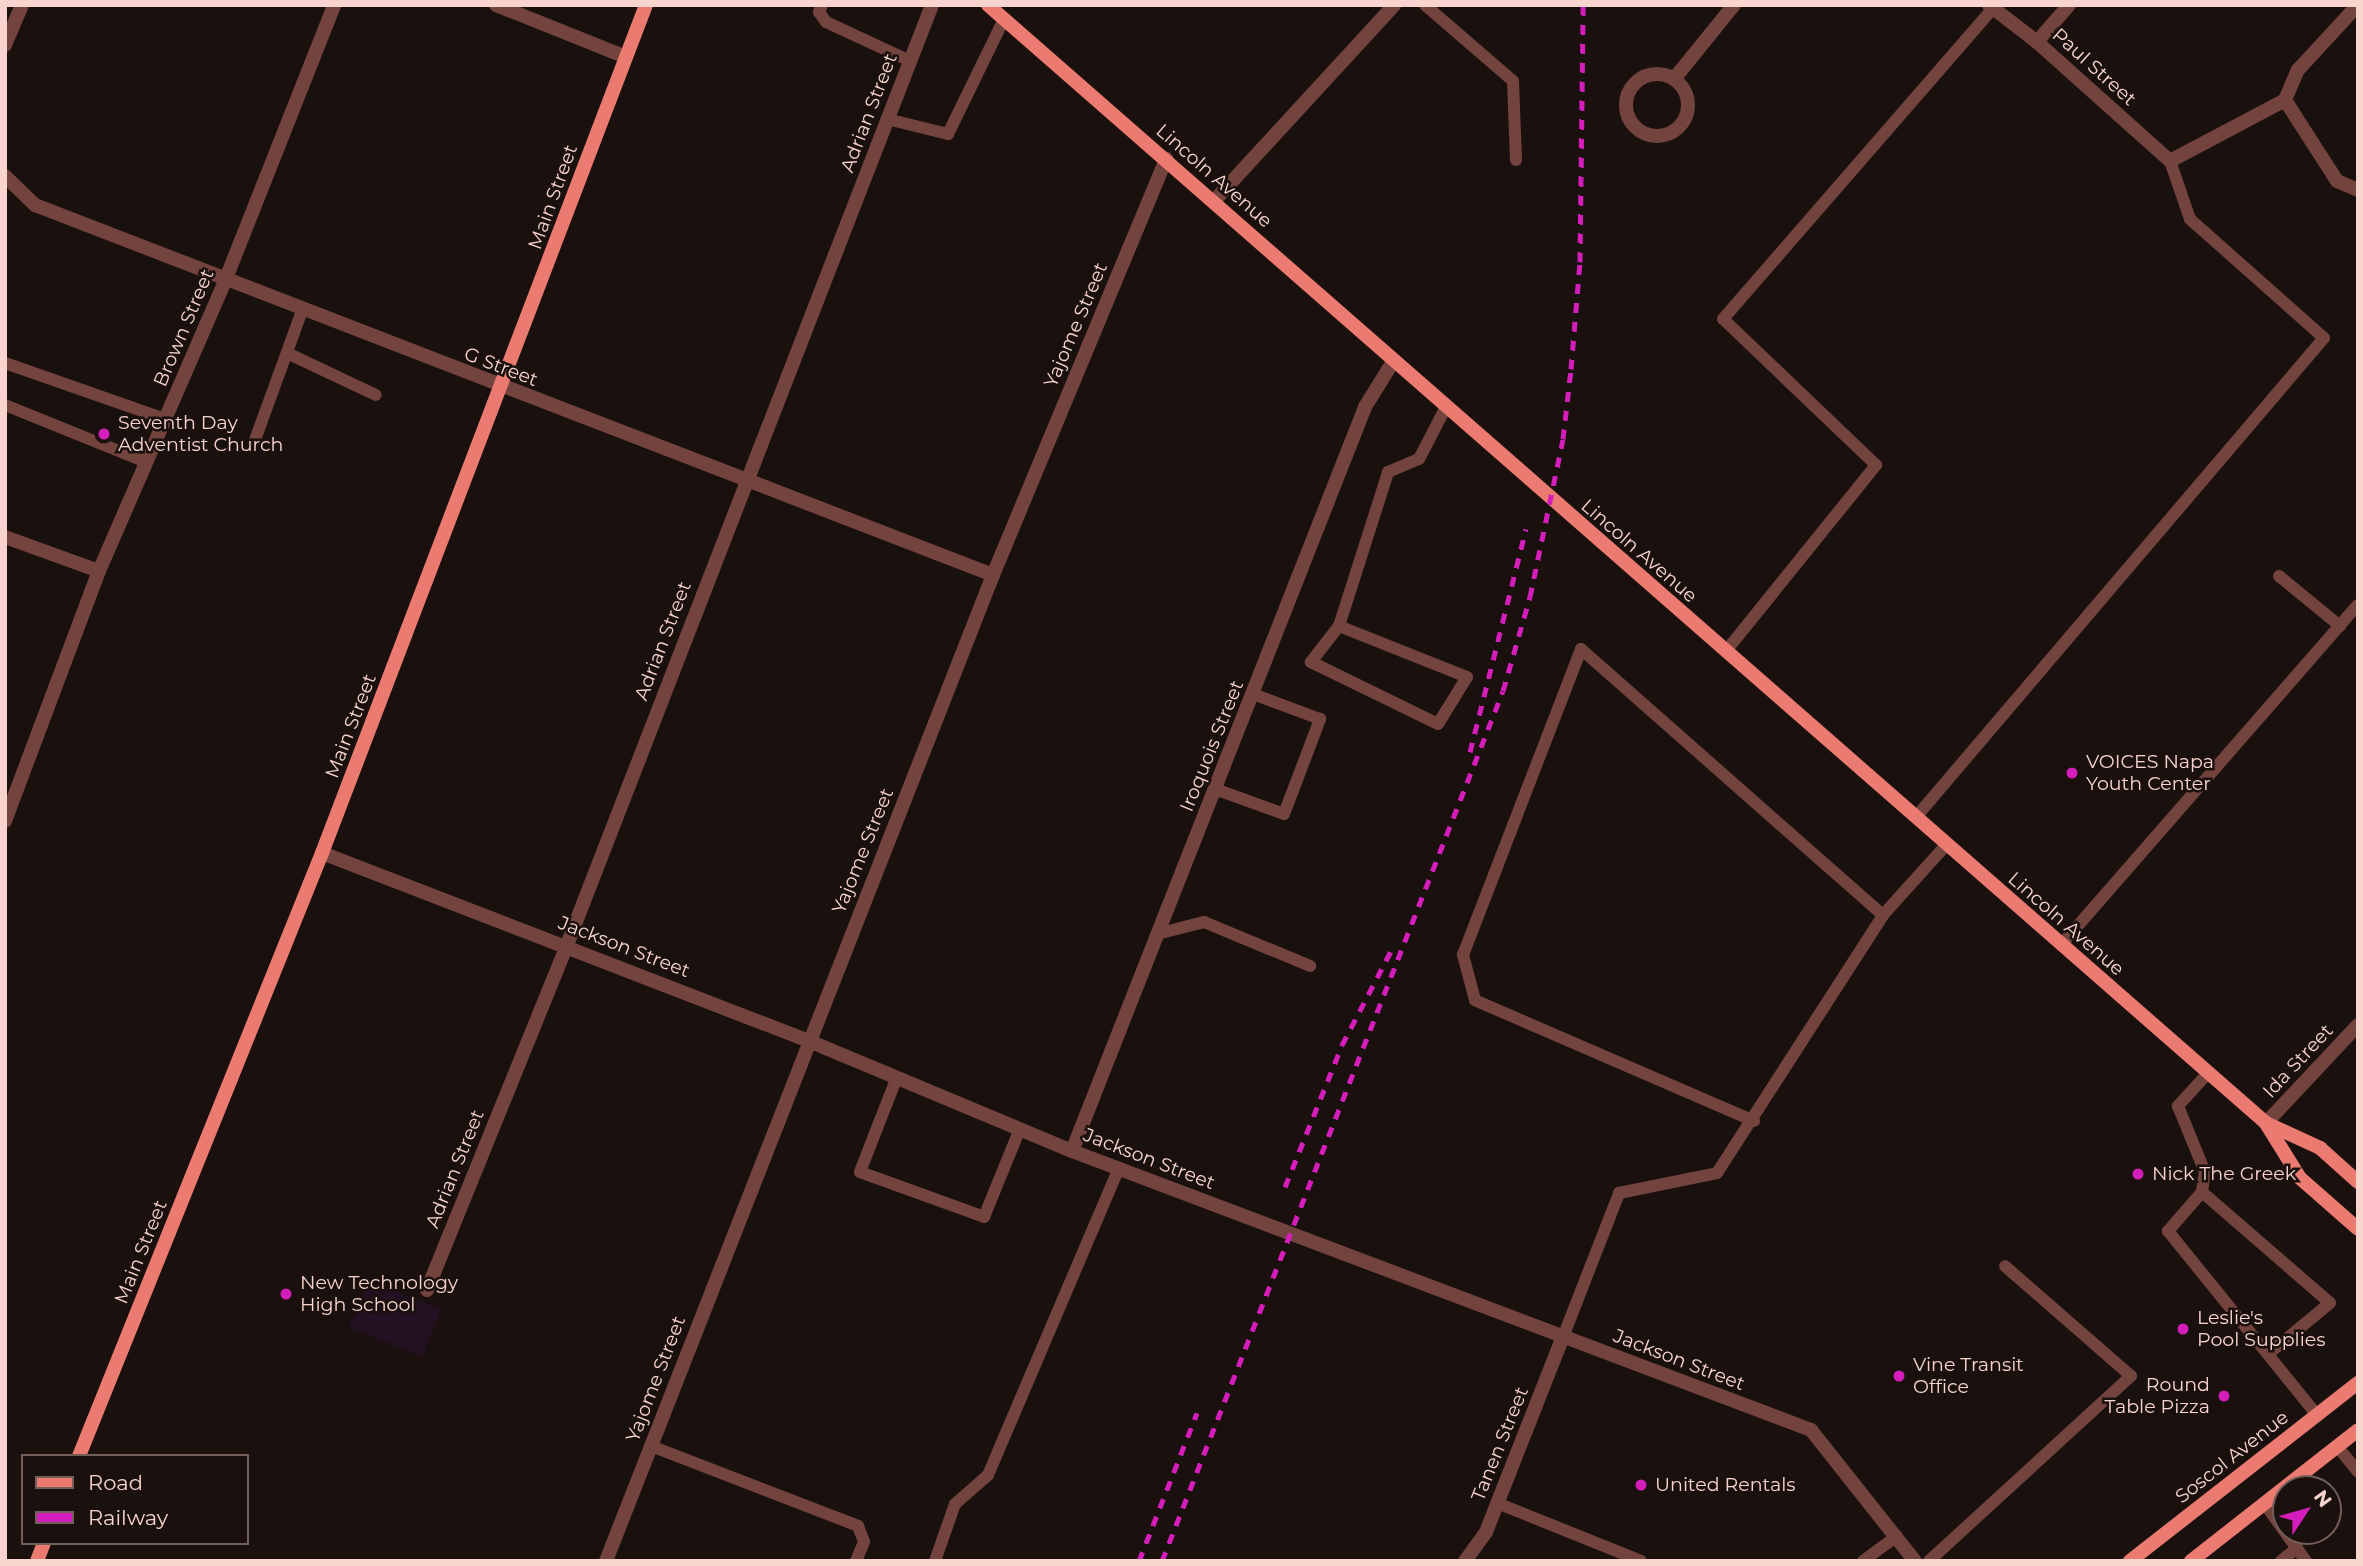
<!DOCTYPE html>
<style>
body{margin:0}
#map{position:relative;width:2363px;height:1566px;overflow:hidden;background:#1a100d;font-family:Montserrat,sans-serif}
div>[style]{position:absolute}
.green>*{inset:0;background:#231123;transform-origin:0 0}
.lane>*{height:12px;margin:-6px;padding:0 6px;transform-origin:6px;border-radius:6px;background:#73433e}
.street>*{height:14px;margin:-7px;padding:0 7px;transform-origin:7px;border-radius:7px;background:#73433e}
.street>.ring{margin:-7px;padding:0;box-sizing:content-box;background:none;border:14px solid #73433e;border-radius:50%}
.secondary>*{height:14px;margin:-7px;padding:0 7px;transform-origin:7px;border-radius:7px;background:#eb7a71}
.rail>*{height:5px;margin-top:-2.5px;transform-origin:0;background:repeating-linear-gradient(90deg,#d41dba 0 10px,transparent 0 19px)}
.dots>*{width:19px;height:19px;translate:-50% -50%;box-sizing:border-box;border:4px solid #1a100d;border-radius:50%}
span{translate:-50% -50%;white-space:nowrap;text-align:center;line-height:1.15;-webkit-text-stroke:5px #1a100d;paint-order:stroke}
.street-label{font-size:19px;color:#f8d4ce}
.poi-label{font-size:19px;color:#f8d4ce}
.left{translate:0 -50%;text-align:left}
.right{translate:-100% -50%;text-align:right}
.frame{position:absolute;inset:0;border:7px solid #f8d4ce;pointer-events:none}
.legend{position:absolute;left:21px;top:1454px;width:228px;height:91px;box-sizing:border-box;background:#1a100d;border:2px solid #735e5a;margin:0;padding:9px 12px;list-style:none;font-size:21px;color:#f8d4ce}
.legend li{display:flex;align-items:center;gap:14px;height:35px}
.legend b{width:35px;border:2px solid #735e5a}
.north{position:absolute;left:2272px;top:1475px;width:70px;height:70px;box-sizing:border-box;background:#1a100d;border:2px solid #735e5a;border-radius:50%;rotate:54deg;font-size:19px;font-weight:700;line-height:28px;text-align:center;color:#f8d4ce}
.north::after{content:'';display:block;margin:auto;width:24px;height:32px;background:#d41dba;clip-path:polygon(50% 0,100% 100%,50% 72%,0 100%)}
</style>
<div id="map">
<div class="green">
<div style="left:368px;top:1280px;width:79px;height:51px;rotate:22deg"></div>
</div>
<div class="lane">
<div style="left:822px;top:5px;width:8px;rotate:113deg"></div>
<div style="left:819px;top:12px;width:12px;rotate:55deg"></div>
<div style="left:826px;top:22px;width:93px;rotate:24.9deg"></div>
<div style="left:1425px;top:5px;width:116px;rotate:40.8deg"></div>
<div style="left:1513px;top:81px;width:79px;rotate:87.8deg"></div>
<div style="left:887px;top:119px;width:63px;rotate:13.8deg"></div>
<div style="left:948px;top:134px;width:128px;rotate:-64deg"></div>
<div style="left:287px;top:353px;width:98px;rotate:25.3deg"></div>
<div style="left:5px;top:363px;width:170px;rotate:19.3deg"></div>
<div style="left:5px;top:405px;width:152px;rotate:22deg"></div>
<div style="left:255px;top:440px;width:137px;rotate:-70deg"></div>
<div style="left:2279px;top:576px;width:79px;rotate:39.3deg"></div>
<div style="left:1339px;top:626px;width:46px;rotate:127.9deg"></div>
<div style="left:1311px;top:662px;width:141px;rotate:26deg"></div>
<div style="left:1438px;top:724px;width:55px;rotate:-58.3deg"></div>
<div style="left:1467px;top:677px;width:138px;rotate:-158.3deg"></div>
<div style="left:1339px;top:626px;width:162px;rotate:-72.3deg"></div>
<div style="left:1388px;top:472px;width:34px;rotate:-23deg"></div>
<div style="left:1419px;top:459px;width:59px;rotate:-62.6deg"></div>
<div style="left:1726px;top:651px;width:239px;rotate:-51.1deg"></div>
<div style="left:1876px;top:465px;width:211px;rotate:-136.3deg"></div>
<div style="left:1723px;top:319px;width:412px;rotate:-49deg"></div>
<div style="left:1215px;top:789px;width:73px;rotate:19.9deg"></div>
<div style="left:1284px;top:814px;width:102px;rotate:-69.2deg"></div>
<div style="left:1320px;top:719px;width:72px;rotate:-159.5deg"></div>
<div style="left:1916px;top:817px;width:629px;rotate:-49.58deg"></div>
<div style="left:2324px;top:338px;width:179px;rotate:-138.4deg"></div>
<div style="left:2190px;top:219px;width:61px;rotate:-109deg"></div>
<div style="left:1157px;top:934px;width:49px;rotate:-14.3deg"></div>
<div style="left:1204px;top:922px;width:115px;rotate:22.5deg"></div>
<div style="left:2061px;top:945px;width:451px;rotate:-48.9deg"></div>
<div style="left:2208px;top:1073px;width:45px;rotate:132.3deg"></div>
<div style="left:2178px;top:1106px;width:71px;rotate:67.8deg"></div>
<div style="left:2205px;top:1172px;width:20px;rotate:99deg"></div>
<div style="left:2202px;top:1192px;width:52px;rotate:131.1deg"></div>
<div style="left:2168px;top:1231px;width:237px;rotate:51deg"></div>
<div style="left:897px;top:1077px;width:102px;rotate:111.3deg"></div>
<div style="left:860px;top:1172px;width:132px;rotate:19.9deg"></div>
<div style="left:984px;top:1217px;width:95px;rotate:-67.8deg"></div>
<div style="left:1754px;top:1121px;width:304px;rotate:-156.6deg"></div>
<div style="left:1475px;top:1000px;width:47px;rotate:-104.9deg"></div>
<div style="left:1463px;top:955px;width:328px;rotate:-68.9deg"></div>
<div style="left:1581px;top:649px;width:402px;rotate:41.4deg"></div>
<div style="left:2202px;top:1192px;width:169px;rotate:40.9deg"></div>
<div style="left:2330px;top:1303px;width:80px;rotate:140.6deg"></div>
<div style="left:1563px;top:1337px;width:155px;rotate:-68.7deg"></div>
<div style="left:1619px;top:1193px;width:100px;rotate:-11.5deg"></div>
<div style="left:1717px;top:1173px;width:307px;rotate:-57.2deg"></div>
<div style="left:1883px;top:915px;width:96px;rotate:-48deg"></div>
<div style="left:651px;top:1446px;width:222px;rotate:21.1deg"></div>
<div style="left:858px;top:1526px;width:17px;rotate:69deg"></div>
<div style="left:864px;top:1542px;width:21px;rotate:113deg"></div>
<div style="left:2337px;top:1446px;width:33px;rotate:51deg"></div>
<div style="left:1497px;top:1503px;width:155px;rotate:21.9deg"></div>
<div style="left:2264px;top:1503px;width:72px;rotate:54.1deg"></div>
<div style="left:935px;top:1561px;width:60px;rotate:-70.7deg"></div>
<div style="left:955px;top:1504px;width:44px;rotate:-41.3deg"></div>
<div style="left:988px;top:1475px;width:334px;rotate:-66.9deg"></div>
<div style="left:1863px;top:1561px;width:42px;rotate:-36.3deg"></div>
<div style="left:1929px;top:1561px;width:274px;rotate:-42.5deg"></div>
<div style="left:2131px;top:1376px;width:167px;rotate:-138.9deg"></div>
<div style="left:2281px;top:1561px;width:21px;rotate:-39deg"></div>
</div>
<div class="street">
<div style="left:496px;top:5px;width:140px;rotate:21.8deg"></div>
<div style="left:1989px;top:5px;width:61px;rotate:37.6deg"></div>
<div style="left:2037px;top:42px;width:178px;rotate:41.8deg"></div>
<div style="left:2170px;top:161px;width:130px;rotate:-27.9deg"></div>
<div style="left:2285px;top:100px;width:33px;rotate:-67deg"></div>
<div style="left:2298px;top:70px;width:88px;rotate:-47.3deg"></div>
<div style="left:2037px;top:42px;width:49px;rotate:-49.1deg"></div>
<div style="left:5px;top:45px;width:43px;rotate:-67deg"></div>
<div class="ring" style="left:1626px;top:74px;width:48px;height:48px"></div>
<div style="left:1674px;top:79px;width:95px;rotate:-51deg"></div>
<div style="left:2285px;top:100px;width:96px;rotate:57.3deg"></div>
<div style="left:2337px;top:181px;width:23px;rotate:23deg"></div>
<div style="left:5px;top:176px;width:42px;rotate:44deg"></div>
<div style="left:35px;top:205px;width:1027px;rotate:21.12deg"></div>
<div style="left:1214px;top:201px;width:266px;rotate:-47.4deg"></div>
<div style="left:5px;top:537px;width:100px;rotate:19.9deg"></div>
<div style="left:5px;top:821px;width:267px;rotate:-69.4deg"></div>
<div style="left:99px;top:571px;width:316px;rotate:-66.5deg"></div>
<div style="left:225px;top:281px;width:297px;rotate:-68.4deg"></div>
<div style="left:322px;top:853px;width:522px;rotate:21.11deg"></div>
<div style="left:809px;top:1041px;width:285px;rotate:22.7deg"></div>
<div style="left:1072px;top:1151px;width:790px;rotate:20.68deg"></div>
<div style="left:1811px;top:1430px;width:167px;rotate:51.6deg"></div>
<div style="left:2266px;top:1123px;width:134px;rotate:-46.8deg"></div>
<div style="left:1072px;top:1151px;width:800px;rotate:-68.5deg"></div>
<div style="left:1365px;top:407px;width:55px;rotate:-58.3deg"></div>
<div style="left:427px;top:1290px;width:372px;rotate:-67.9deg"></div>
<div style="left:567px;top:945px;width:1008px;rotate:-68.78deg"></div>
<div style="left:606px;top:1561px;width:1059px;rotate:-68.57deg"></div>
<div style="left:993px;top:575px;width:451px;rotate:-67.4deg"></div>
<div style="left:1465px;top:1561px;width:36px;rotate:-54deg"></div>
<div style="left:1486px;top:1532px;width:210px;rotate:-68.5deg"></div>
</div>
<div class="secondary">
<div style="left:988px;top:5px;width:1698px;rotate:41.18deg"></div>
<div style="left:2266px;top:1123px;width:60px;rotate:24.8deg"></div>
<div style="left:2320px;top:1148px;width:51px;rotate:41.8deg"></div>
<div style="left:2267px;top:1125px;width:62px;rotate:58.1deg"></div>
<div style="left:2300px;top:1178px;width:77px;rotate:41.3deg"></div>
<div style="left:79px;top:1456px;width:650px;rotate:-68.05deg"></div>
<div style="left:322px;top:853px;width:908px;rotate:-69.09deg"></div>
<div style="left:37px;top:1561px;width:19px;rotate:-69deg"></div>
<div style="left:2130px;top:1561px;width:289px;rotate:-38deg"></div>
<div style="left:2191px;top:1561px;width:212px;rotate:-38.1deg"></div>
</div>
<div class="rail">
<div style="left:1470px;top:752px;width:230px;rotate:-75.9deg"></div>
<div style="left:1285px;top:1187px;width:153px;rotate:-68.1deg"></div>
<div style="left:1342px;top:1045px;width:106px;rotate:-62.5deg"></div>
<div style="left:1139px;top:1561px;width:159px;rotate:-68.6deg"></div>
<div style="left:1162px;top:1561px;width:934px;rotate:-68.6deg"></div>
<div style="left:1503px;top:691px;width:98px;rotate:-74deg"></div>
<div style="left:1530px;top:597px;width:161px;rotate:-78.2deg"></div>
<div style="left:1563px;top:439px;width:70px;rotate:-83.5deg"></div>
<div style="left:1571px;top:369px;width:107px;rotate:-85.2deg"></div>
<div style="left:1580px;top:262px;width:257px;rotate:-89.3deg"></div>
</div>
<div class="dots">
<div style="left:104px;top:434px;background:#d41dba"></div>
<div style="left:2072px;top:773px;background:#d41dba"></div>
<div style="left:2138px;top:1174px;background:#d41dba"></div>
<div style="left:286px;top:1294px;background:#d41dba"></div>
<div style="left:2183px;top:1329px;background:#d41dba"></div>
<div style="left:1899px;top:1376px;background:#d41dba"></div>
<div style="left:2224px;top:1396px;background:#d41dba"></div>
<div style="left:1641px;top:1485px;background:#d41dba"></div>
</div>
<div class="street-label">
<span style="left:2094px;top:67px;rotate:42deg">Paul Street</span>
<span style="left:869px;top:113px;rotate:-69deg">Adrian Street</span>
<span style="left:1214px;top:176px;rotate:41deg">Lincoln Avenue</span>
<span style="left:553px;top:197px;rotate:-70deg">Main Street</span>
<span style="left:1076px;top:325px;rotate:-67deg">Yajome Street</span>
<span style="left:184px;top:328px;rotate:-67deg">Brown Street</span>
<span style="left:501px;top:367px;rotate:21deg">G Street</span>
<span style="left:1639px;top:551px;rotate:41deg">Lincoln Avenue</span>
<span style="left:663px;top:641px;rotate:-69deg">Adrian Street</span>
<span style="left:351px;top:726px;rotate:-69deg">Main Street</span>
<span style="left:1212px;top:746px;rotate:-68deg">Iroquois Street</span>
<span style="left:863px;top:851px;rotate:-68deg">Yajome Street</span>
<span style="left:2066px;top:924px;rotate:41deg">Lincoln Avenue</span>
<span style="left:624px;top:947px;rotate:21deg">Jackson Street</span>
<span style="left:2298px;top:1061px;rotate:-47deg">Ida Street</span>
<span style="left:1149px;top:1159px;rotate:21deg">Jackson Street</span>
<span style="left:455px;top:1169px;rotate:-68deg">Adrian Street</span>
<span style="left:141px;top:1252px;rotate:-68deg">Main Street</span>
<span style="left:1679px;top:1360px;rotate:21deg">Jackson Street</span>
<span style="left:656px;top:1379px;rotate:-69deg">Yajome Street</span>
<span style="left:1500px;top:1444px;rotate:-68deg">Tanen Street</span>
<span style="left:2232px;top:1457px;rotate:-38deg">Soscol Avenue</span>
</div>
<div class="poi-label">
<span class="left" style="left:118px;top:434px">Seventh Day<br>Adventist Church</span>
<span class="left" style="left:2086px;top:773px">VOICES Napa<br>Youth Center</span>
<span class="left" style="left:2152px;top:1174px">Nick The Greek</span>
<span class="left" style="left:300px;top:1294px">New Technology<br>High School</span>
<span class="left" style="left:2197px;top:1329px">Leslie's<br>Pool Supplies</span>
<span class="left" style="left:1913px;top:1376px">Vine Transit<br>Office</span>
<span class="right" style="left:2210px;top:1396px">Round<br>Table Pizza</span>
<span class="left" style="left:1655px;top:1485px">United Rentals</span>
</div>
<div class="frame"></div>
<ul class="legend">
<li><b style="height:9px;background:#eb7a71"></b>Road</li>
<li><b style="height:9px;background:#d41dba"></b>Railway</li>
</ul>
<div class="north">N</div>
</div>
